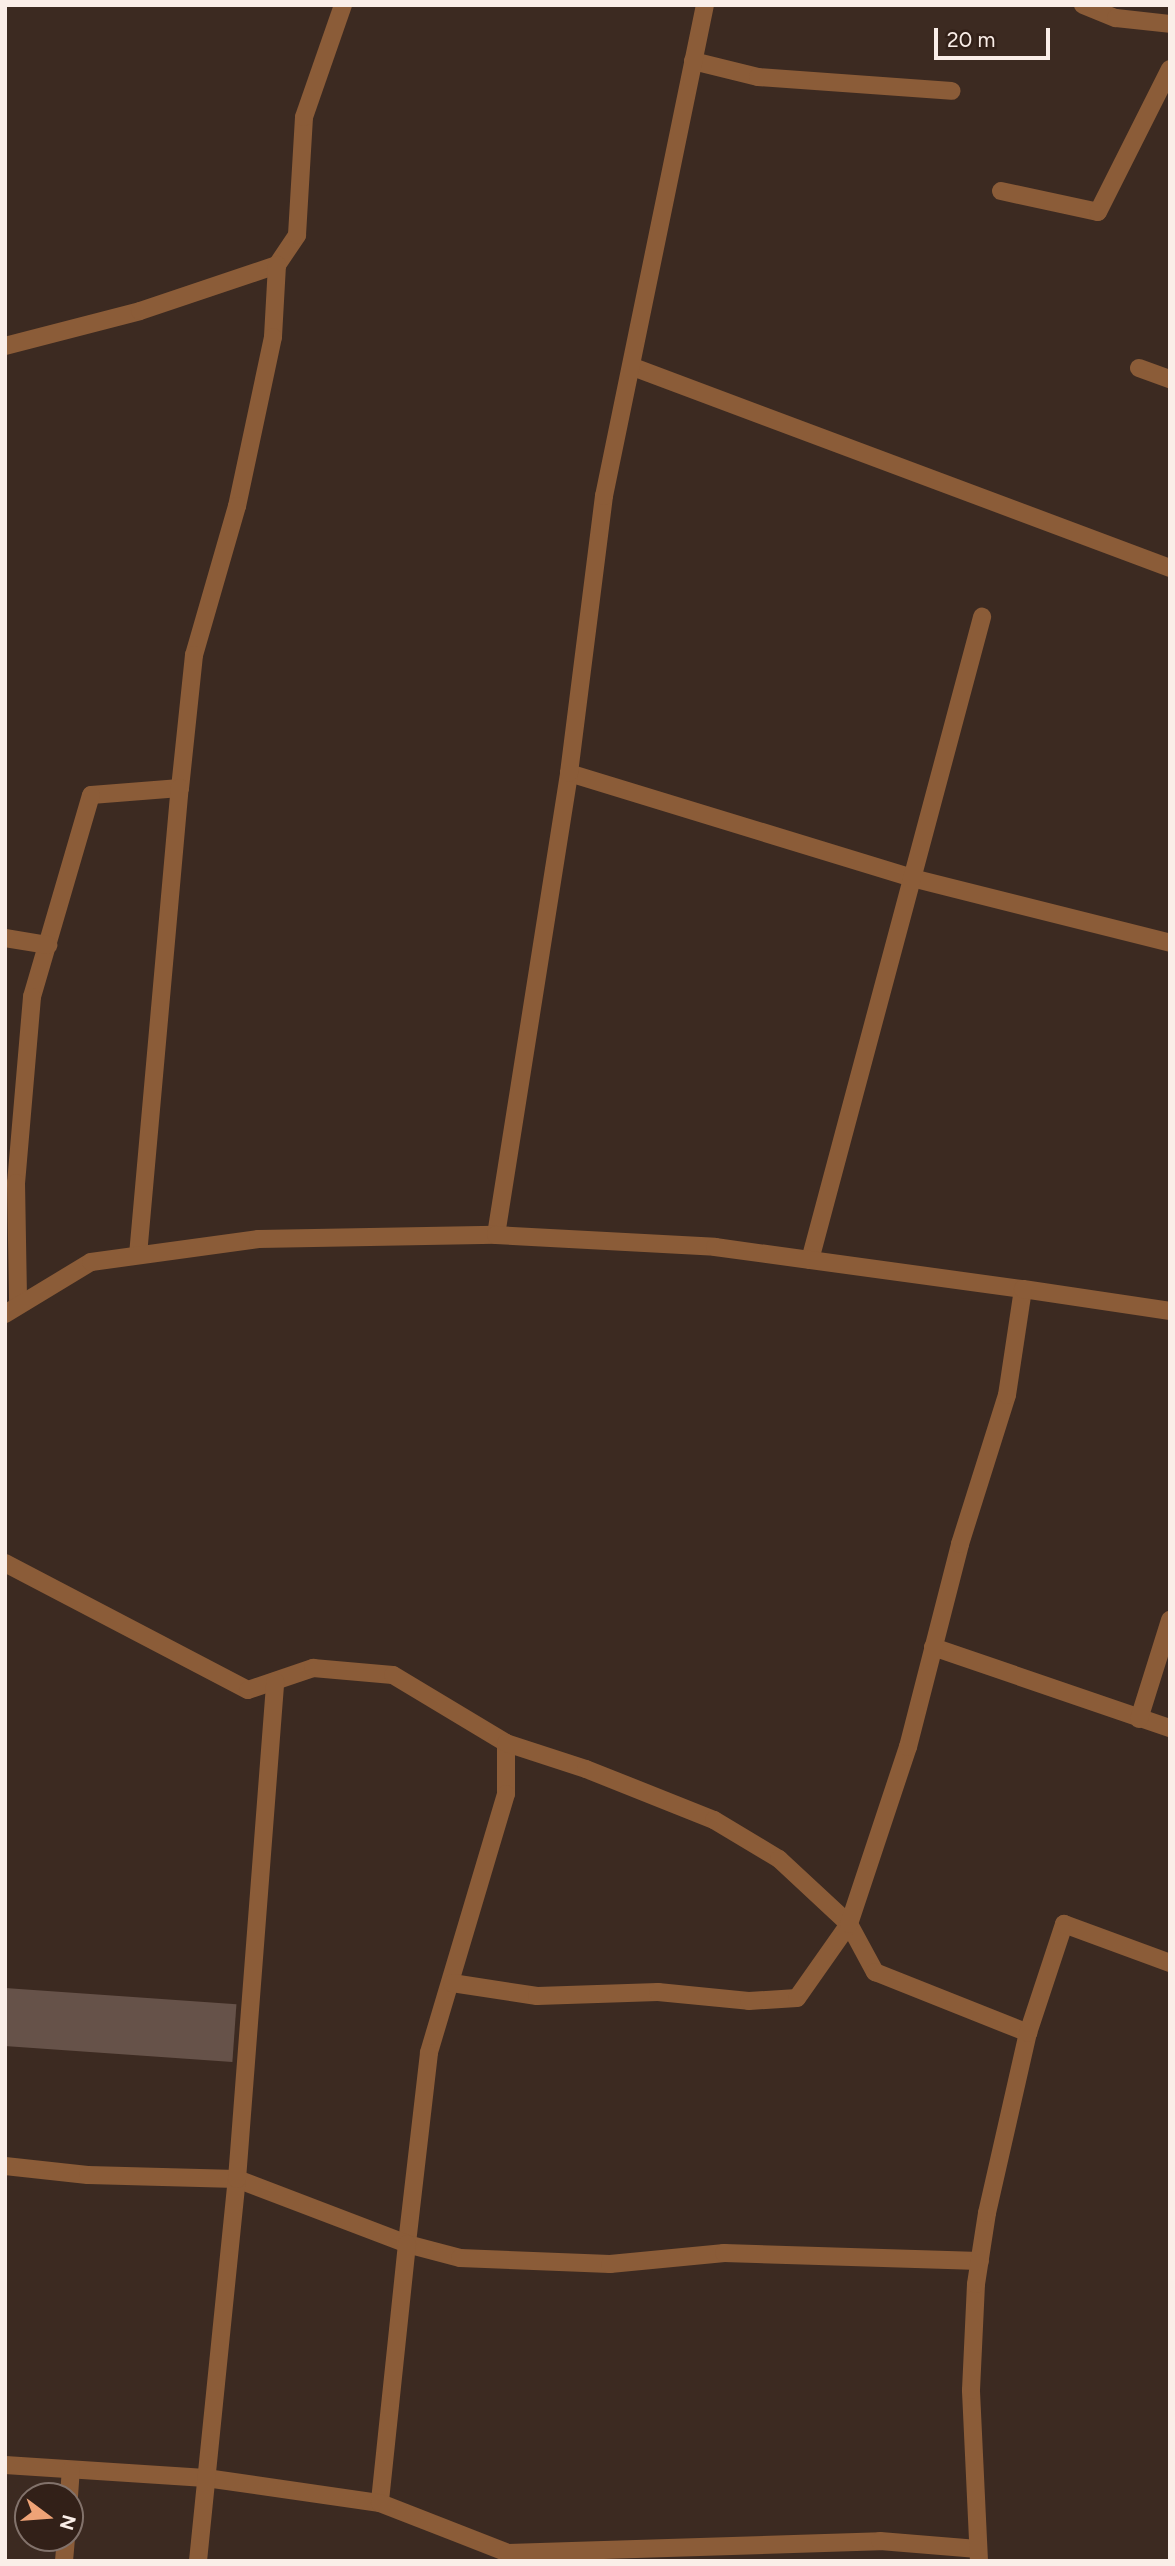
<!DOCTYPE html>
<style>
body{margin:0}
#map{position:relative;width:1175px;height:2566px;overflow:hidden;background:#3c2a21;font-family:Figtree,sans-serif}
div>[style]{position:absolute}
.building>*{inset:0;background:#665249;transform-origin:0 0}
.street>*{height:18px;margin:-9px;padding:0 9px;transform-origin:9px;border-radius:9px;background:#8b5c38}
span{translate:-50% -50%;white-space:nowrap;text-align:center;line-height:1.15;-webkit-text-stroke:7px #322018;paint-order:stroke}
.frame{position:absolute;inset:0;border:7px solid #faeee8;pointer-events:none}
.north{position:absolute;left:14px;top:2482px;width:70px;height:70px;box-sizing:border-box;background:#322018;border:2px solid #82726b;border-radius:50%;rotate:106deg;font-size:19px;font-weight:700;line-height:28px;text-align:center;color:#faeee8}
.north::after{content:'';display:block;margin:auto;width:24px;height:32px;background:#efa377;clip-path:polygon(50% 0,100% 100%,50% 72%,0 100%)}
.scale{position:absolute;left:934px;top:28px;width:116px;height:32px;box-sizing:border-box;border:4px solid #faeee8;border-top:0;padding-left:9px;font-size:21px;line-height:24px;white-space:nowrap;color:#faeee8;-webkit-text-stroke:5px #322018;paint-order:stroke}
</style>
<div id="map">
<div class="building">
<div style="left:5px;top:1988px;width:232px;height:58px;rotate:4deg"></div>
</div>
<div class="street">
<div style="left:1083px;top:5px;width:35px;rotate:22deg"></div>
<div style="left:1116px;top:18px;width:54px;rotate:6.3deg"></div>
<div style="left:693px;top:61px;width:67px;rotate:13.8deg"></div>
<div style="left:758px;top:77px;width:194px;rotate:4.1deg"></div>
<div style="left:1001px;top:191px;width:99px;rotate:12.2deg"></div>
<div style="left:1098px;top:212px;width:160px;rotate:-63.3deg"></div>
<div style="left:277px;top:265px;width:36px;rotate:-56deg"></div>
<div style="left:297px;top:235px;width:118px;rotate:-86.6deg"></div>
<div style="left:304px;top:117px;width:119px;rotate:-70.8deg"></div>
<div style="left:5px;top:346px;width:139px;rotate:-14.5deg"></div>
<div style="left:140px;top:311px;width:145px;rotate:-18.6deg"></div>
<div style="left:277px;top:265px;width:72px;rotate:93.2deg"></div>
<div style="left:273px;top:337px;width:173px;rotate:102deg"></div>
<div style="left:237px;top:506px;width:155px;rotate:106.1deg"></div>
<div style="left:194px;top:655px;width:134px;rotate:96deg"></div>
<div style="left:180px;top:788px;width:89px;rotate:175.5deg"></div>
<div style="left:91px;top:795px;width:210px;rotate:106.3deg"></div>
<div style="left:32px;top:997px;width:187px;rotate:94.9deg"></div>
<div style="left:16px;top:1183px;width:119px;rotate:89deg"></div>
<div style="left:633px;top:367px;width:573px;rotate:20.52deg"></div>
<div style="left:1139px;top:368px;width:33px;rotate:20deg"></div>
<div style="left:569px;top:773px;width:363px;rotate:17deg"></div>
<div style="left:916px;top:879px;width:262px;rotate:14.1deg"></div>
<div style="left:5px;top:938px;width:44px;rotate:9.2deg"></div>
<div style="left:496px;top:1235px;width:468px;rotate:-81deg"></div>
<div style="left:569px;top:773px;width:279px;rotate:-82.8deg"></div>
<div style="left:604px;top:496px;width:501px;rotate:-78.38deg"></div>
<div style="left:138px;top:1255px;width:469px;rotate:-84.9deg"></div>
<div style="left:810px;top:1260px;width:666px;rotate:-75.02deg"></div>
<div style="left:5px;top:1314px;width:100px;rotate:-31.2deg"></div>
<div style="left:91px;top:1262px;width:169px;rotate:-7.8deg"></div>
<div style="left:258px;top:1239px;width:238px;rotate:-1deg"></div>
<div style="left:496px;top:1235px;width:219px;rotate:3.1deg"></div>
<div style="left:715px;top:1247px;width:311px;rotate:7.8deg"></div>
<div style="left:5px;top:1563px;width:274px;rotate:27.6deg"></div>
<div style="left:248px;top:1690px;width:69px;rotate:-18.7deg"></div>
<div style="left:313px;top:1668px;width:80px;rotate:5deg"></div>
<div style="left:393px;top:1675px;width:132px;rotate:31deg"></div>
<div style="left:506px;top:1743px;width:51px;rotate:90deg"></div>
<div style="left:506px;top:1794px;width:270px;rotate:106.6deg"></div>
<div style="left:429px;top:2053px;width:192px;rotate:96.6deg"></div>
<div style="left:407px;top:2244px;width:55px;rotate:14.8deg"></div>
<div style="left:460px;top:2258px;width:150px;rotate:2.3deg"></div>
<div style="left:610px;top:2264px;width:115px;rotate:-5.5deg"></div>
<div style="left:724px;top:2253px;width:256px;rotate:1.8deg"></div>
<div style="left:933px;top:1647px;width:250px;rotate:18.9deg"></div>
<div style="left:1139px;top:1719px;width:104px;rotate:-72.6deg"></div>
<div style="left:506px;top:1743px;width:84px;rotate:18deg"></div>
<div style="left:586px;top:1769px;width:138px;rotate:21.7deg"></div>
<div style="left:714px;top:1820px;width:76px;rotate:31deg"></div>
<div style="left:779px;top:1859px;width:96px;rotate:42.9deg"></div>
<div style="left:849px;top:1924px;width:55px;rotate:61.6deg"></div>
<div style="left:875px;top:1972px;width:165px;rotate:21.7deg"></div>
<div style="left:452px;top:1983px;width:86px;rotate:8.7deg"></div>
<div style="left:537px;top:1996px;width:121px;rotate:-1.9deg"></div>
<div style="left:658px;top:1992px;width:91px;rotate:5.6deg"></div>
<div style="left:749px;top:2001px;width:48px;rotate:-3.6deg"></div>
<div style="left:797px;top:1998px;width:90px;rotate:-54.9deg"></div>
<div style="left:849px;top:1924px;width:187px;rotate:-71.6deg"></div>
<div style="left:908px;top:1747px;width:210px;rotate:-75.6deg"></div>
<div style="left:960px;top:1544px;width:156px;rotate:-72.5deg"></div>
<div style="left:1007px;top:1395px;width:107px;rotate:-81.4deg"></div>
<div style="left:1023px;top:1289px;width:149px;rotate:8.5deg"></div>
<div style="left:5px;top:2166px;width:83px;rotate:6.2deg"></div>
<div style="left:88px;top:2175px;width:149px;rotate:1.5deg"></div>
<div style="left:237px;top:2179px;width:182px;rotate:20.9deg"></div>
<div style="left:407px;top:2244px;width:260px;rotate:96deg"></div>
<div style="left:5px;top:2465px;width:201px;rotate:3.7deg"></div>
<div style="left:206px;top:2478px;width:176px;rotate:8.2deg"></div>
<div style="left:380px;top:2503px;width:137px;rotate:21.3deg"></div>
<div style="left:508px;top:2553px;width:372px;rotate:-1.8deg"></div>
<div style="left:880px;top:2541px;width:98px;rotate:4.7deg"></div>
<div style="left:69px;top:2496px;width:26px;rotate:-86deg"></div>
<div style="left:64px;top:2561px;width:23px;rotate:-85deg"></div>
<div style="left:198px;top:2561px;width:384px;rotate:-84.2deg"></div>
<div style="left:237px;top:2179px;width:499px;rotate:-85.6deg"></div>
<div style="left:979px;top:2561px;width:171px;rotate:-92.7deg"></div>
<div style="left:971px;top:2390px;width:106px;rotate:-87.3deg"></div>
<div style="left:976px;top:2284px;width:72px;rotate:-81.2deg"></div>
<div style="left:987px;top:2213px;width:185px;rotate:-77.2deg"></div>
<div style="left:1028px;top:2033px;width:115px;rotate:-71.7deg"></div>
<div style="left:1064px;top:1924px;width:113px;rotate:20.2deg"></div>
</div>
<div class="frame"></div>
<div class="north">N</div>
<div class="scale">20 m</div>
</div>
